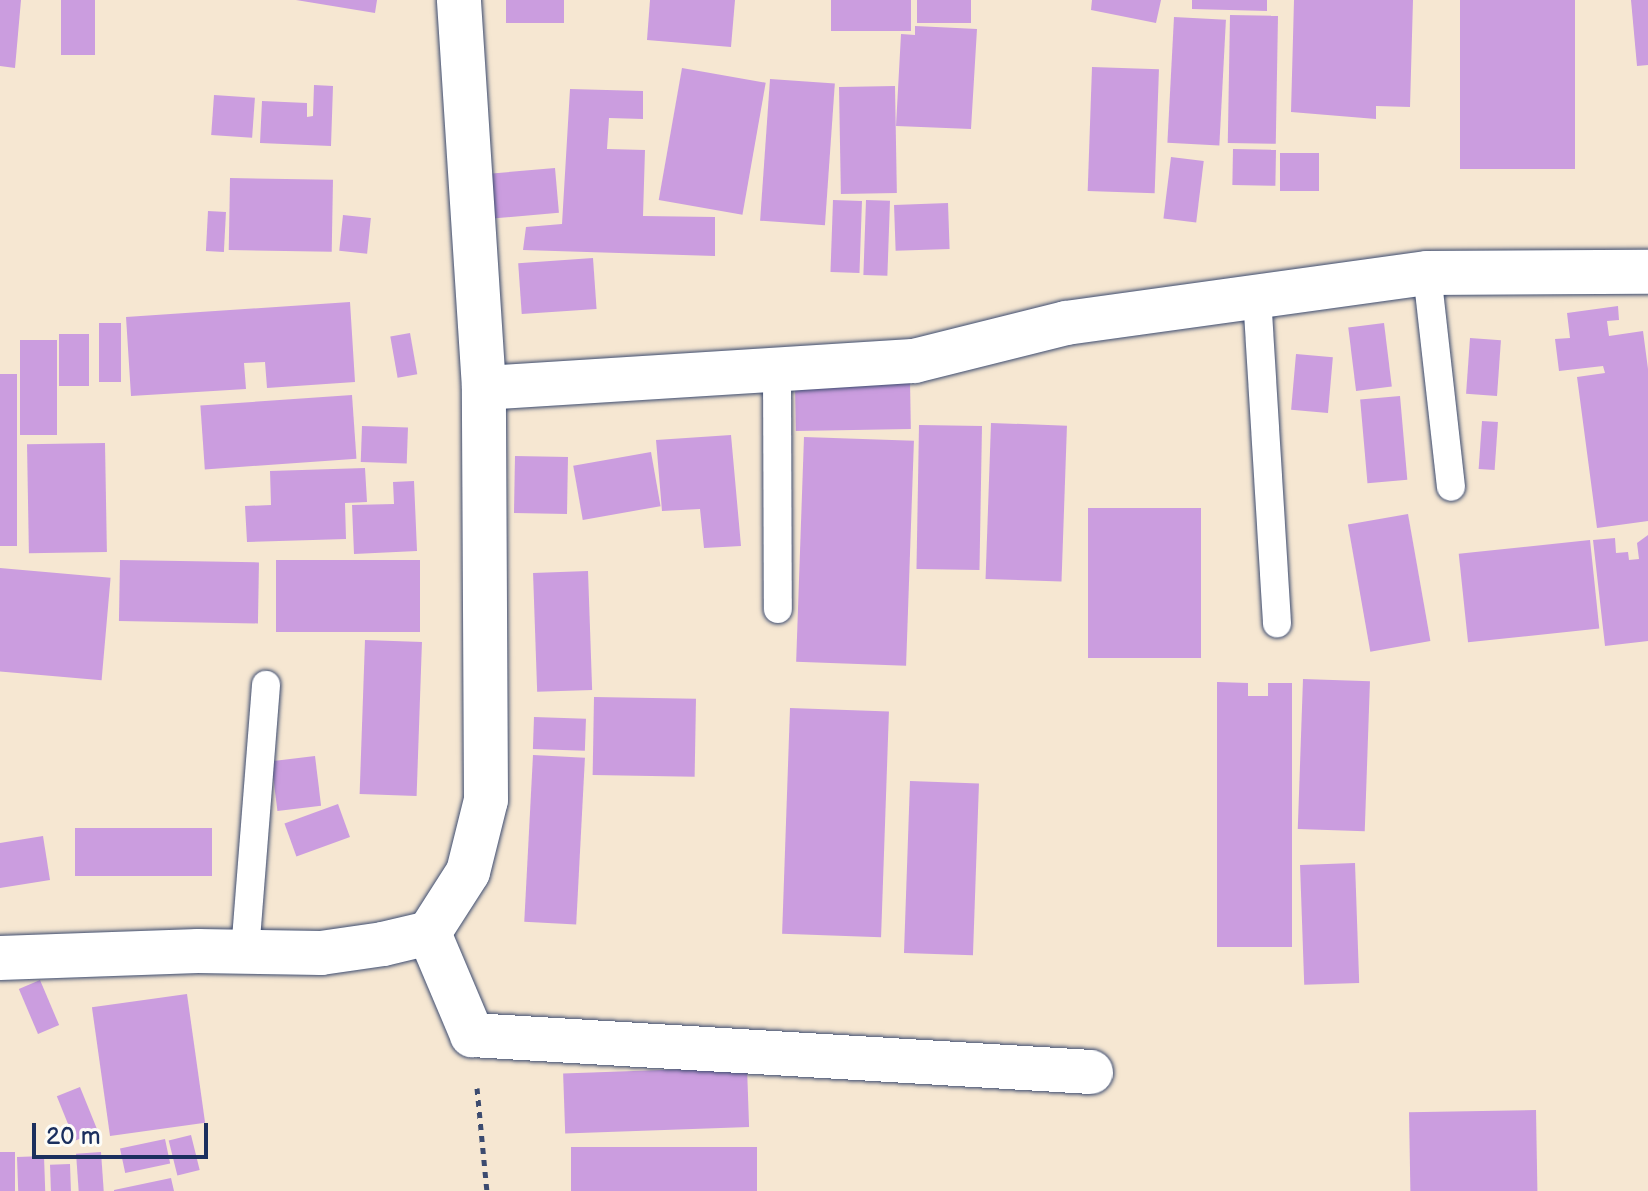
<!DOCTYPE html>
<style>
body{margin:0}
#map{position:relative;width:1648px;height:1191px;overflow:hidden;background:#f6e7d2;font-family:"Balsamiq Sans",sans-serif}
div>[style]{position:absolute}
.building>*{inset:0;background:#cb9ddf;transform-origin:0 0}
.path>*{height:5px;margin-top:-2.5px;transform-origin:0;background:repeating-linear-gradient(90deg,#3c4b6f 0 6px,transparent 0 12px)}
.roads{filter:drop-shadow(0 0 2px #3c4b6f) drop-shadow(0 0 2px #3c4b6f)}
.lane>*{height:28px;margin:-14px;padding:0 14px;transform-origin:14px;border-radius:14px;background:#fff}
.street>*{height:44px;margin:-22px;padding:0 22px;transform-origin:22px;border-radius:22px;background:#fff}
span{translate:-50% -50%;white-space:nowrap;text-align:center;line-height:1.15;-webkit-text-stroke:7px #fdfcf7;paint-order:stroke}
.scale{position:absolute;left:32px;top:1123px;width:176px;height:36px;box-sizing:border-box;border:4px solid #1b2f5e;border-top:0;padding-left:10px;font-size:24px;line-height:28px;white-space:nowrap;color:#1b2f5e;-webkit-text-stroke:6px #fdfcf7;paint-order:stroke}
</style>
<div id="map">
<div class="building">
<div style="clip-path:polygon(0 0,21px 0,15px 68px,0 66px)"></div>
<div style="left:61px;top:0;width:34px;height:55px"></div>
<div style="clip-path:polygon(296px 0,377px 0,375px 13px)"></div>
<div style="left:506px;top:0;width:58px;height:23px"></div>
<div style="clip-path:polygon(650px 0,735px 0,731px 47px,647px 40px)"></div>
<div style="left:831px;top:0;width:80px;height:31px"></div>
<div style="left:917px;top:0;width:54px;height:23px"></div>
<div style="clip-path:polygon(1092px 0,1161px 0,1156px 23px,1091px 10px)"></div>
<div style="clip-path:polygon(1192px 0,1267px 0,1267px 11px,1192px 9px)"></div>
<div style="clip-path:polygon(1294px 0,1413px 0,1410px 107px,1376px 106px,1376px 119px,1291px 112px)"></div>
<div style="left:1460px;top:0;width:115px;height:169px"></div>
<div style="clip-path:polygon(1631px 0,1648px 0,1648px 65px,1637px 66px)"></div>
<div style="left:1230px;top:15px;width:48px;height:128px;rotate:1deg"></div>
<div style="left:1174px;top:17px;width:52px;height:126px;rotate:3deg"></div>
<div style="clip-path:polygon(915px 26px,977px 29px,971px 129px,896px 126px,901px 34px,915px 35px)"></div>
<div style="left:1092px;top:67px;width:67px;height:124px;rotate:2deg"></div>
<div style="left:682px;top:68px;width:85px;height:134px;rotate:10deg"></div>
<div style="left:770px;top:79px;width:65px;height:142px;rotate:4deg"></div>
<div style="clip-path:polygon(314px 85px,333px 86px,331px 146px,260px 143px,262px 101px,307px 103px,307px 117px,313px 116px)"></div>
<div style="left:895px;top:86px;width:107px;height:56px;rotate:89deg"></div>
<div style="clip-path:polygon(570px 89px,643px 91px,643px 119px,609px 118px,607px 149px,645px 150px,643px 216px,715px 217px,715px 256px,523px 250px,526px 227px,562px 224px)"></div>
<div style="left:214px;top:95px;width:41px;height:40px;rotate:4deg"></div>
<div style="left:1233px;top:149px;width:43px;height:36px;rotate:1deg"></div>
<div style="left:1280px;top:153px;width:39px;height:38px"></div>
<div style="left:1171px;top:157px;width:33px;height:62px;rotate:7deg"></div>
<div style="left:555px;top:168px;width:45px;height:75px;rotate:85deg"></div>
<div style="left:230px;top:178px;width:103px;height:72px;rotate:1deg"></div>
<div style="left:833px;top:200px;width:29px;height:72px;rotate:2deg"></div>
<div style="left:866px;top:200px;width:24px;height:75px;rotate:2deg"></div>
<div style="left:948px;top:203px;width:46px;height:54px;rotate:88deg"></div>
<div style="left:208px;top:211px;width:18px;height:40px;rotate:3deg"></div>
<div style="left:343px;top:215px;width:28px;height:36px;rotate:6deg"></div>
<div style="left:593px;top:258px;width:51px;height:75px;rotate:86deg"></div>
<div style="clip-path:polygon(350px 302px,355px 382px,267px 388px,265px 362px,244px 363px,246px 389px,131px 396px,126px 317px)"></div>
<div style="clip-path:polygon(1618px 306px,1619px 320px,1607px 321px,1609px 336px,1643px 331px,1648px 369px,1648px 521px,1597px 528px,1577px 377px,1605px 373px,1603px 366px,1559px 371px,1555px 339px,1570px 338px,1567px 313px)"></div>
<div style="left:121px;top:323px;width:59px;height:22px;rotate:90deg"></div>
<div style="left:1384px;top:323px;width:64px;height:36px;rotate:83deg"></div>
<div style="left:410px;top:333px;width:42px;height:20px;rotate:80deg"></div>
<div style="left:59px;top:334px;width:30px;height:52px"></div>
<div style="left:1470px;top:338px;width:31px;height:56px;rotate:4deg"></div>
<div style="left:20px;top:340px;width:37px;height:95px"></div>
<div style="left:1296px;top:354px;width:37px;height:56px;rotate:5deg"></div>
<div style="left:0;top:374px;width:17px;height:172px"></div>
<div style="left:910px;top:380px;width:49px;height:115px;rotate:89deg"></div>
<div style="left:352px;top:395px;width:64px;height:152px;rotate:86deg"></div>
<div style="left:1400px;top:396px;width:84px;height:40px;rotate:85deg"></div>
<div style="left:1482px;top:421px;width:16px;height:48px;rotate:4deg"></div>
<div style="left:991px;top:423px;width:76px;height:156px;rotate:2deg"></div>
<div style="left:919px;top:425px;width:63px;height:144px;rotate:1deg"></div>
<div style="left:362px;top:426px;width:46px;height:36px;rotate:2deg"></div>
<div style="clip-path:polygon(731px 435px,741px 546px,704px 548px,700px 509px,662px 511px,656px 440px)"></div>
<div style="left:804px;top:437px;width:110px;height:225px;rotate:2deg"></div>
<div style="left:105px;top:443px;width:109px;height:78px;rotate:89deg"></div>
<div style="left:651px;top:452px;width:55px;height:79px;rotate:80deg"></div>
<div style="left:515px;top:456px;width:53px;height:57px;rotate:1deg"></div>
<div style="clip-path:polygon(365px 468px,367px 502px,345px 503px,346px 539px,247px 542px,245px 506px,271px 505px,270px 471px)"></div>
<div style="clip-path:polygon(414px 481px,417px 551px,354px 554px,352px 505px,394px 504px,393px 482px)"></div>
<div style="left:1088px;top:508px;width:113px;height:150px"></div>
<div style="left:1408px;top:514px;width:129px;height:61px;rotate:80deg"></div>
<div style="clip-path:polygon(1648px 535px,1648px 641px,1605px 646px,1593px 540px,1615px 538px,1616px 553px,1628px 552px,1629px 560px,1639px 559px,1637px 543px)"></div>
<div style="left:1590px;top:540px;width:89px;height:132px;rotate:84deg"></div>
<div style="left:120px;top:560px;width:139px;height:61px;rotate:1deg"></div>
<div style="left:276px;top:560px;width:144px;height:72px"></div>
<div style="left:0;top:568px;width:111px;height:103px;rotate:5deg"></div>
<div style="left:588px;top:571px;width:119px;height:55px;rotate:88deg"></div>
<div style="left:365px;top:640px;width:57px;height:154px;rotate:2deg"></div>
<div style="left:1303px;top:679px;width:67px;height:150px;rotate:2deg"></div>
<div style="clip-path:polygon(1217px 682px,1248px 683px,1248px 696px,1268px 696px,1268px 683px,1292px 683px,1292px 947px,1217px 947px)"></div>
<div style="left:594px;top:697px;width:102px;height:78px;rotate:1deg"></div>
<div style="left:790px;top:708px;width:99px;height:226px;rotate:2deg"></div>
<div style="left:534px;top:717px;width:52px;height:32px;rotate:2deg"></div>
<div style="left:533px;top:755px;width:52px;height:167px;rotate:3deg"></div>
<div style="left:315px;top:756px;width:50px;height:44px;rotate:83deg"></div>
<div style="left:910px;top:781px;width:69px;height:172px;rotate:2deg"></div>
<div style="left:338px;top:804px;width:35px;height:57px;rotate:70deg"></div>
<div style="left:212px;top:828px;width:48px;height:137px;rotate:90deg"></div>
<div style="clip-path:polygon(43px 836px,50px 880px,0 888px,0 843px)"></div>
<div style="left:1355px;top:863px;width:120px;height:55px;rotate:88deg"></div>
<div style="left:40px;top:980px;width:49px;height:23px;rotate:67deg"></div>
<div style="left:187px;top:994px;width:130px;height:96px;rotate:82deg"></div>
<div style="left:747px;top:1067px;width:60px;height:184px;rotate:88deg"></div>
<div style="left:80px;top:1087px;width:48px;height:25px;rotate:68deg"></div>
<div style="left:1536px;top:1110px;width:81px;height:127px;rotate:89deg"></div>
<div style="left:191px;top:1135px;width:36px;height:23px;rotate:76deg"></div>
<div style="left:165px;top:1139px;width:25px;height:46px;rotate:78deg"></div>
<div style="left:757px;top:1147px;width:44px;height:186px;rotate:90deg"></div>
<div style="left:0;top:1152px;width:15px;height:39px"></div>
<div style="left:101px;top:1152px;width:39px;height:25px;rotate:86deg"></div>
<div style="left:44px;top:1156px;width:35px;height:27px;rotate:88deg"></div>
<div style="left:70px;top:1164px;width:27px;height:20px;rotate:88deg"></div>
<div style="clip-path:polygon(171px 1178px,174px 1191px,114px 1191px,114px 1190px)"></div>
</div>
<div class="path">
<div style="left:477px;top:1088px;width:103px;rotate:84.5deg"></div>
</div>
<div class="roads">
<div class="lane">
<div style="left:1427px;top:273px;width:215px;rotate:83.6deg"></div>
<div style="left:1257px;top:296px;width:328px;rotate:86.5deg"></div>
<div style="left:777px;top:372px;width:237px;rotate:89.8deg"></div>
<div style="left:245px;top:952px;width:268px;rotate:-85.5deg"></div>
</div>
<div class="street">
<div style="left:484px;top:388px;width:431px;rotate:-3.6deg"></div>
<div style="left:914px;top:361px;width:157px;rotate:-14deg"></div>
<div style="left:1066px;top:323px;width:364px;rotate:-7.9deg"></div>
<div style="left:1427px;top:273px;width:221px;rotate:-0.3deg"></div>
<div style="left:429px;top:933px;width:111px;rotate:67.1deg"></div>
<div style="left:472px;top:1035px;width:620px;rotate:3.42deg"></div>
<div style="left:0;top:958px;width:198px;rotate:-2deg"></div>
<div style="left:198px;top:951px;width:123px;rotate:0.9deg"></div>
<div style="left:321px;top:953px;width:63px;rotate:-8.3deg"></div>
<div style="left:383px;top:944px;width:47px;rotate:-13.4deg"></div>
<div style="left:429px;top:933px;width:72px;rotate:-57.4deg"></div>
<div style="left:468px;top:872px;width:74px;rotate:-76deg"></div>
<div style="left:486px;top:800px;width:412px;rotate:-90.3deg"></div>
<div style="left:484px;top:388px;width:389px;rotate:-93.7deg"></div>
</div>
</div>
<div class="scale">20 m</div>
</div>
